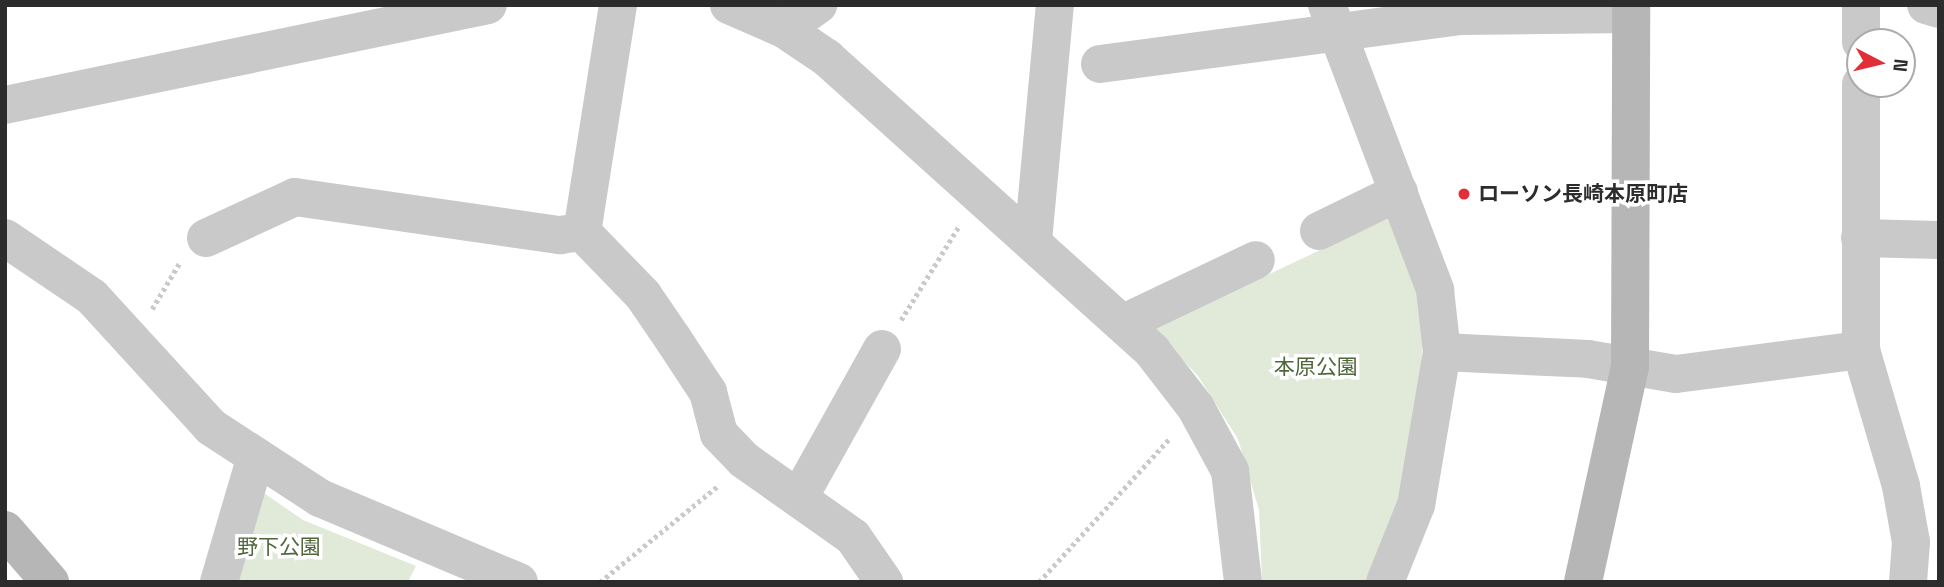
<!DOCTYPE html>
<meta charset="utf-8">
<style>
body{margin:0}
#map{position:relative;width:1944px;height:587px;overflow:hidden;background:#fff;font-family:"Space Grotesk","Noto Sans JP",sans-serif}
div>[style]{position:absolute}
.green>*{inset:0;background:#e1ead9}
.path>*{height:4.5px;margin-top:-2.25px;transform-origin:0;background:repeating-linear-gradient(90deg,#c9c9c9 0 3.5px,transparent 0 7px)}
.street>*{height:38px;margin:-19px;padding:0 19px;transform-origin:19px;border-radius:19px;background:#c9c9c9}
.secondary>*{height:38px;margin:-19px;padding:0 19px;transform-origin:19px;border-radius:19px;background:#b6b6b6}
.dots>*{width:19px;height:19px;translate:-50% -50%;box-sizing:border-box;border:4px solid #fff;border-radius:50%}
span{translate:-50% -50%;white-space:nowrap;text-align:center;line-height:1.15;-webkit-text-stroke:7px #fff;paint-order:stroke}
.poi-label{font-size:21px;color:#2c2c2c;font-weight:700}
.left{translate:0 -50%;text-align:left}
.park-label{font-size:21px;color:#4e663a}
.frame{position:absolute;inset:0;border:7px solid #2c2c2c;pointer-events:none}
.north{position:absolute;left:1846px;top:28px;width:70px;height:70px;box-sizing:border-box;background:#fff;border:2px solid #ababab;border-radius:50%;rotate:97deg;font-size:19px;font-weight:700;line-height:28px;text-align:center;color:#2c2c2c}
.north::after{content:'';display:block;margin:auto;width:24px;height:32px;background:#e22e37;clip-path:polygon(50% 0,100% 100%,50% 72%,0 100%)}
</style>
<div id="map">
<div class="green">
<div style="clip-path:polygon(1390px 217px,1423px 305px,1421px 387px,1398px 502px,1367px 582px,1262px 582px,1259px 510px,1238px 439px,1198px 376px,1153px 329px)"></div>
<div style="clip-path:polygon(261px 491px,303px 520px,416px 566px,408px 582px,231px 582px)"></div>
</div>
<div class="path">
<div style="left:152px;top:309px;width:55px;rotate:-59.2deg"></div>
<div style="left:901px;top:320px;width:110px;rotate:-58.3deg"></div>
<div style="left:600px;top:582px;width:154px;rotate:-39.2deg"></div>
<div style="left:1039px;top:582px;width:195px;rotate:-47.7deg"></div>
</div>
<div class="street">
<div style="left:618px;top:5px;width:230px;rotate:99deg"></div>
<div style="left:582px;top:232px;width:88px;rotate:45.9deg"></div>
<div style="left:643px;top:295px;width:53px;rotate:55.7deg"></div>
<div style="left:673px;top:339px;width:64px;rotate:56.6deg"></div>
<div style="left:708px;top:392px;width:43px;rotate:75.3deg"></div>
<div style="left:719px;top:434px;width:36px;rotate:46deg"></div>
<div style="left:744px;top:460px;width:133px;rotate:35.2deg"></div>
<div style="left:853px;top:537px;width:55px;rotate:55.4deg"></div>
<div style="left:729px;top:5px;width:60px;rotate:23.6deg"></div>
<div style="left:784px;top:29px;width:52px;rotate:34deg"></div>
<div style="left:827px;top:58px;width:438px;rotate:42deg"></div>
<div style="left:1152px;top:351px;width:72px;rotate:52.3deg"></div>
<div style="left:1196px;top:408px;width:72px;rotate:61.6deg"></div>
<div style="left:1230px;top:471px;width:112px;rotate:83.3deg"></div>
<div style="left:1327px;top:5px;width:305px;rotate:69.2deg"></div>
<div style="left:1435px;top:290px;width:62px;rotate:83.6deg"></div>
<div style="left:1442px;top:352px;width:155px;rotate:99.6deg"></div>
<div style="left:1416px;top:505px;width:83px;rotate:111.9deg"></div>
<div style="left:1861px;top:5px;width:37px;rotate:90deg"></div>
<div style="left:1926px;top:5px;width:14px;rotate:17deg"></div>
<div style="left:784px;top:29px;width:42px;rotate:-35.2deg"></div>
<div style="left:1100px;top:64px;width:364px;rotate:-7.6deg"></div>
<div style="left:1461px;top:16px;width:170px;rotate:-0.7deg"></div>
<div style="left:1861px;top:84px;width:266px;rotate:90deg"></div>
<div style="left:1861px;top:350px;width:142px;rotate:73.6deg"></div>
<div style="left:1901px;top:486px;width:57px;rotate:79.9deg"></div>
<div style="left:1911px;top:542px;width:40px;rotate:94.3deg"></div>
<div style="left:5px;top:105px;width:493px;rotate:-11.7deg"></div>
<div style="left:1319px;top:231px;width:89px;rotate:-26deg"></div>
<div style="left:5px;top:238px;width:105px;rotate:34.1deg"></div>
<div style="left:92px;top:297px;width:176px;rotate:47.5deg"></div>
<div style="left:211px;top:427px;width:130px;rotate:33.1deg"></div>
<div style="left:320px;top:498px;width:216px;rotate:22.9deg"></div>
<div style="left:206px;top:238px;width:98px;rotate:-24.7deg"></div>
<div style="left:295px;top:197px;width:268px;rotate:8.2deg"></div>
<div style="left:560px;top:235px;width:22px;rotate:-8deg"></div>
<div style="left:1860px;top:238px;width:79px;rotate:1.5deg"></div>
<div style="left:1033px;top:241px;width:237px;rotate:-84.7deg"></div>
<div style="left:1124px;top:323px;width:146px;rotate:-25.5deg"></div>
<div style="left:1442px;top:352px;width:146px;rotate:2.7deg"></div>
<div style="left:1588px;top:359px;width:89px;rotate:9.7deg"></div>
<div style="left:1676px;top:374px;width:187px;rotate:-7.4deg"></div>
<div style="left:801px;top:494px;width:166px;rotate:-60.8deg"></div>
<div style="left:219px;top:582px;width:131px;rotate:-73.6deg"></div>
</div>
<div class="secondary">
<div style="left:5px;top:530px;width:69px;rotate:49.1deg"></div>
<div style="left:1583px;top:582px;width:220px;rotate:-77.7deg"></div>
<div style="left:1630px;top:367px;width:362px;rotate:-89.8deg"></div>
</div>
<div class="dots">
<div style="left:1464px;top:194px;background:#e22e37"></div>
</div>
<div class="poi-label">
<span class="left" style="left:1478px;top:194px">ローソン長崎本原町店</span>
</div>
<div class="park-label">
<span style="left:1316px;top:367px">本原公園</span>
<span style="left:279px;top:547px">野下公園</span>
</div>
<div class="frame"></div>
<div class="north">N</div>
</div>
